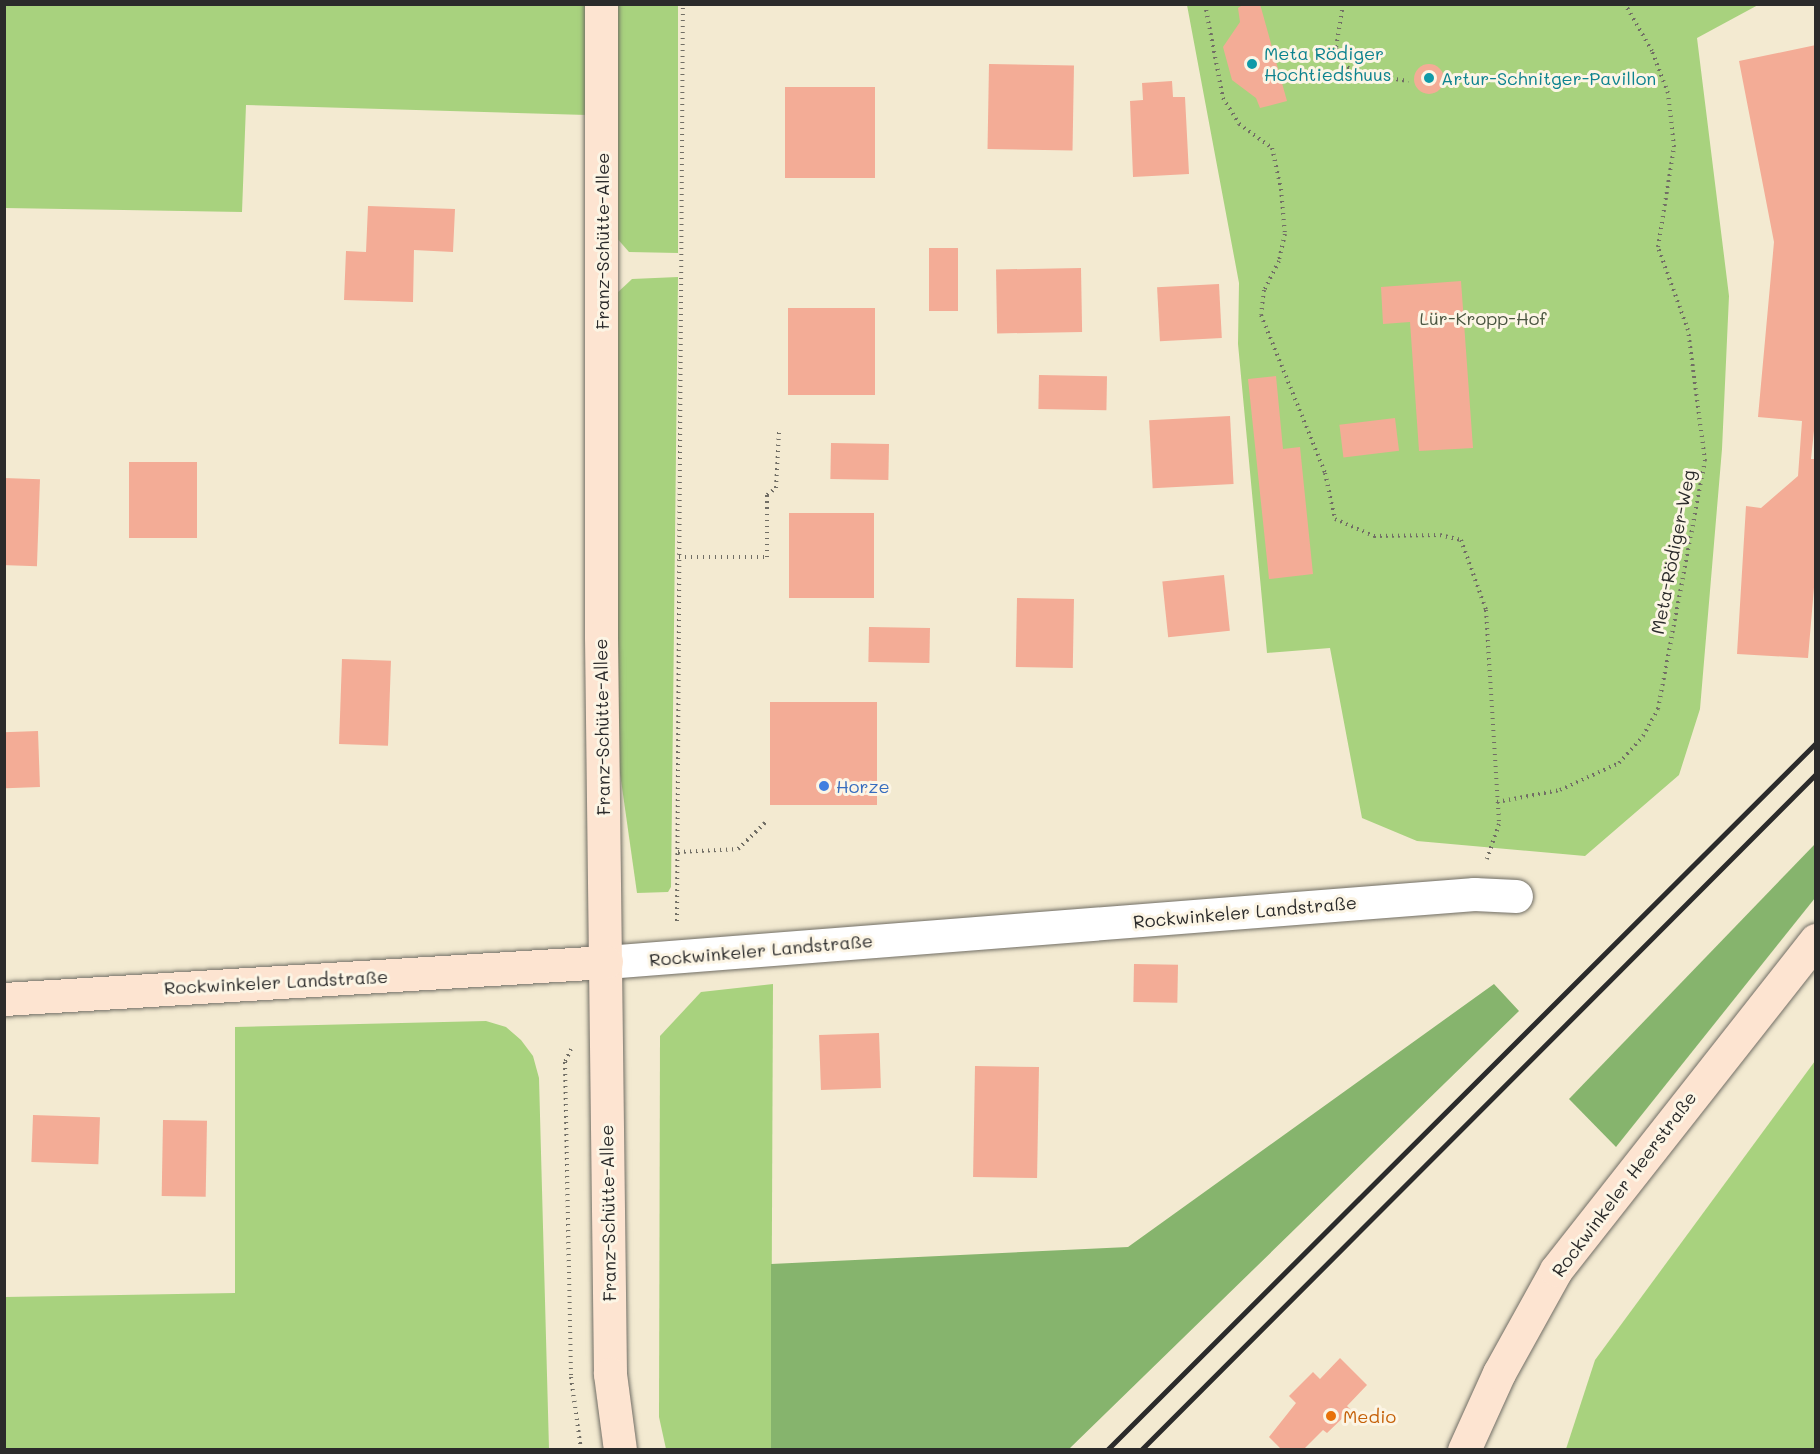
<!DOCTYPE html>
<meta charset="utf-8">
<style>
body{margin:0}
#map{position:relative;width:1820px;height:1454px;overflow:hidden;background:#f3ead1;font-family:Mali,sans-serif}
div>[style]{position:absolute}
.green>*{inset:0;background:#a8d27e}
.forest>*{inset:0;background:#86b46d}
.building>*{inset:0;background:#f3ac96;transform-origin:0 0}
.round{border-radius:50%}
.path>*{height:4px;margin-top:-2px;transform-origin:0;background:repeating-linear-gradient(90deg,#716e65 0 1.5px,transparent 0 6px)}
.roads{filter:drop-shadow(0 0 2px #716e65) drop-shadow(0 0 2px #716e65)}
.minor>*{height:33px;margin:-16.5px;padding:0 16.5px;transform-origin:16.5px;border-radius:16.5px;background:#fff}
.secondary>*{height:33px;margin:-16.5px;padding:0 16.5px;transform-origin:16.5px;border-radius:16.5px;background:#fde4d1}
.rail>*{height:4.5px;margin:-2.25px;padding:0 2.25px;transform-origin:2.25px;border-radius:2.25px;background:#2b2b2b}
.dots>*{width:16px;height:16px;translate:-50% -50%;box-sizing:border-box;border:3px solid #fcf5e5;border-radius:50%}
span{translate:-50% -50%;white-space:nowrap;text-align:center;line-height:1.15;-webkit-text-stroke:6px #fcf5e5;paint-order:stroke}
.culture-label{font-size:18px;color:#0d838f}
.left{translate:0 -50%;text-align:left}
.street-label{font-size:18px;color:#2b2b2b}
.park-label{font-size:18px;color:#4a5540}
.shop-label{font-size:18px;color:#366cbe}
.food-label{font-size:18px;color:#c56008}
.frame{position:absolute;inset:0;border:6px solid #2b2b2b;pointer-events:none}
</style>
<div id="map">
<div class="green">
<div style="clip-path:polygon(5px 5px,587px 5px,587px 115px,246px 105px,242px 212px,5px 208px)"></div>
<div style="clip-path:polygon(615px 5px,678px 5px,678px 253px,629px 252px,615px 236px)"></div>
<div style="clip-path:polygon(1187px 5px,1758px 5px,1697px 38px,1729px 296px,1722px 449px,1700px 709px,1679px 775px,1585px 856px,1417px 841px,1362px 818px,1330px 648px,1267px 653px,1238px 344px,1239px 283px)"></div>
<div style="clip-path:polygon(678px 277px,671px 887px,668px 892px,637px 893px,616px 745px,616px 294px,632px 279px)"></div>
<div style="clip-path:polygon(773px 984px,771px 1449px,666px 1449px,659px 1417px,660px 1036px,701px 992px)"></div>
<div style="clip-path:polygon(486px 1021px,506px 1027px,521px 1040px,533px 1056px,539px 1078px,549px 1449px,5px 1449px,5px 1297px,235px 1293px,235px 1027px)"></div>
<div style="clip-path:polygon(1815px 1061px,1815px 1449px,1566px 1449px,1595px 1360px)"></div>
</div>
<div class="forest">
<div style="clip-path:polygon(1815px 844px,1815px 898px,1616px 1147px,1569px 1099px)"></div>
<div style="clip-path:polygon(1494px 984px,1519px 1011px,1069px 1449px,771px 1449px,771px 1264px,1128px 1247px)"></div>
</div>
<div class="building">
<div style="clip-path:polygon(1244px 4px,1260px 4px,1287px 101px,1260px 108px,1256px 98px,1232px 80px,1223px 47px,1240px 22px,1238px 8px)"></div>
<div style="clip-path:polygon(1816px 45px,1816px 412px,1811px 459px,1816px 459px,1816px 564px,1808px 658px,1737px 654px,1746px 506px,1761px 508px,1798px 476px,1802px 421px,1758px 417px,1774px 242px,1739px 61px)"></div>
<div class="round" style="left:1414px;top:64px;width:30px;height:30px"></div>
<div style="left:989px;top:64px;width:85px;height:85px;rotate:1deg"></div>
<div style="clip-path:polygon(1172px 81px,1173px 97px,1185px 97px,1189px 174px,1133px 177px,1130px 101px,1143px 100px,1142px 83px)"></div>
<div style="left:785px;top:87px;width:90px;height:91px"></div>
<div style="clip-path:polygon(368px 206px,455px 209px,453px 252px,414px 250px,413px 302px,344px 300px,346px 251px,366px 252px)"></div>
<div style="left:929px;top:248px;width:29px;height:63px"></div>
<div style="left:1081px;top:268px;width:64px;height:85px;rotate:89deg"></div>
<div style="clip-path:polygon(1461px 281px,1473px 448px,1419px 451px,1410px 322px,1383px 324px,1381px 287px)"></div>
<div style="left:1219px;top:284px;width:54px;height:62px;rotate:87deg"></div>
<div style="left:788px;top:308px;width:87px;height:87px"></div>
<div style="left:1039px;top:375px;width:68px;height:34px;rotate:1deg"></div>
<div style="clip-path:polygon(1276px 376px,1283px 449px,1300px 447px,1313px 574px,1269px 579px,1248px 379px)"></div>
<div style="left:1230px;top:416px;width:68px;height:81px;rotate:87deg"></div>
<div style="left:1395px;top:418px;width:33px;height:56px;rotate:83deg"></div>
<div style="left:831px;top:443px;width:58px;height:36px;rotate:1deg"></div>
<div style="left:129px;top:462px;width:68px;height:76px"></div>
<div style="left:4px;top:478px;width:36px;height:87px;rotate:2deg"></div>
<div style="left:874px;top:513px;width:85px;height:85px;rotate:90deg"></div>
<div style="left:1224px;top:575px;width:56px;height:62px;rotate:84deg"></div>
<div style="left:1017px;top:598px;width:57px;height:69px;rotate:1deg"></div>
<div style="left:869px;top:627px;width:61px;height:35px;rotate:1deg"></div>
<div style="left:342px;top:659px;width:49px;height:85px;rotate:2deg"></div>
<div style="left:770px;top:702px;width:107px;height:103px"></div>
<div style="left:38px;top:731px;width:56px;height:34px;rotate:88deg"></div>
<div style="left:1134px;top:964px;width:44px;height:38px;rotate:1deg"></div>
<div style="left:879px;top:1033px;width:55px;height:60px;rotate:88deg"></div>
<div style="left:975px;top:1066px;width:64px;height:111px;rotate:1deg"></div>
<div style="left:33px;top:1115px;width:67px;height:47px;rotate:2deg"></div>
<div style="left:163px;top:1120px;width:44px;height:76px;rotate:1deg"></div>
<div style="clip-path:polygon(1340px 1358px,1367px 1385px,1347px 1406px,1351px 1410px,1327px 1433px,1323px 1430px,1303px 1450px,1282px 1450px,1269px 1437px,1296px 1403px,1289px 1396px,1313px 1372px,1320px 1379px)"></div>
</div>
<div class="path">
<div style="left:1205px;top:4px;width:96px;rotate:79.2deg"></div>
<div style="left:1223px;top:98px;width:31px;rotate:58deg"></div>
<div style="left:1239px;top:124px;width:41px;rotate:36deg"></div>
<div style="left:1272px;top:148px;width:42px;rotate:77.6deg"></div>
<div style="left:1281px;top:189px;width:45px;rotate:84.9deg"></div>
<div style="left:1285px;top:234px;width:28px;rotate:103deg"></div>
<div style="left:1279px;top:261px;width:33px;rotate:117deg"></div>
<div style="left:1264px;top:290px;width:25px;rotate:97deg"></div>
<div style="left:1261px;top:315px;width:170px;rotate:67.9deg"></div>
<div style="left:1325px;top:473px;width:47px;rotate:77.7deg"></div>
<div style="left:1335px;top:519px;width:43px;rotate:23.6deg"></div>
<div style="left:1374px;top:536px;width:66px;rotate:-0.9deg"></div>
<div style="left:1440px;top:535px;width:22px;rotate:13deg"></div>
<div style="left:1461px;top:540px;width:74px;rotate:70.3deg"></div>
<div style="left:1486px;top:610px;width:214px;rotate:86.5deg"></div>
<div style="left:1499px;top:824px;width:37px;rotate:109deg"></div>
<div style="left:1343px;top:4px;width:45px;rotate:99deg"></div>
<div style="left:1336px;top:48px;width:18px;rotate:71deg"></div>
<div style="left:1342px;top:65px;width:21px;rotate:25deg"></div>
<div style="left:1361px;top:74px;width:48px;rotate:8.5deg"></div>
<div style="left:679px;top:557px;width:88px"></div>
<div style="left:767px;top:557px;width:62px;rotate:-90deg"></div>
<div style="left:767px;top:495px;width:11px;rotate:-38deg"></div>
<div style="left:776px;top:488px;width:56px;rotate:-86.9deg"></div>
<div style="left:1497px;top:802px;width:64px;rotate:-10.8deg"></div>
<div style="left:1560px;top:790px;width:65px;rotate:-24.6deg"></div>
<div style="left:1619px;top:763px;width:36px;rotate:-48deg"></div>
<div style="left:1643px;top:736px;width:31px;rotate:-61deg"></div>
<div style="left:1658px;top:709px;width:252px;rotate:-79.3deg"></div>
<div style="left:1705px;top:461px;width:132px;rotate:-97.4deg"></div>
<div style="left:1688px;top:330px;width:88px;rotate:-109.9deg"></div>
<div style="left:1658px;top:247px;width:101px;rotate:-80.9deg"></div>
<div style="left:1674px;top:147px;width:54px;rotate:-96.3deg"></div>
<div style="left:1668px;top:93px;width:45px;rotate:-110.9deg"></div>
<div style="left:1652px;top:51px;width:54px;rotate:-119.9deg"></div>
<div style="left:678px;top:852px;width:60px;rotate:-2.9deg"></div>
<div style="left:738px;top:849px;width:39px;rotate:-44deg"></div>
<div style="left:677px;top:921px;width:917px;rotate:-89.63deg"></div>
<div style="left:571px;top:1049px;width:14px;rotate:115deg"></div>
<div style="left:565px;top:1062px;width:315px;rotate:88.9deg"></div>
<div style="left:571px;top:1377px;width:74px;rotate:82.2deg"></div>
</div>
<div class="roads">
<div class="minor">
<div style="left:606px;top:962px;width:871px;rotate:-4.48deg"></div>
<div style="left:1474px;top:894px;width:42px;rotate:2.7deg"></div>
</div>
<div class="secondary">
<div style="left:601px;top:4px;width:633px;rotate:90deg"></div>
<div style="left:601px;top:637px;width:737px;rotate:89.3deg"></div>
<div style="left:610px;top:1374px;width:77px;rotate:82.5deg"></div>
<div style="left:4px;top:999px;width:603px;rotate:-3.52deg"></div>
<div style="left:1464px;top:1450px;width:85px;rotate:-65.6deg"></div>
<div style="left:1499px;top:1373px;width:118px;rotate:-61deg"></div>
<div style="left:1556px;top:1270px;width:420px;rotate:-51.8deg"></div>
</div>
</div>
<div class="rail">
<div style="left:1107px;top:1450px;width:1001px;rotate:-44.92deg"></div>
<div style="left:1141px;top:1450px;width:955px;rotate:-45.04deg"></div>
</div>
<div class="dots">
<div style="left:1252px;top:64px;background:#0f9aa8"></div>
<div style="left:1429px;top:78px;background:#0f9aa8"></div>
<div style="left:824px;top:786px;background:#3f7fe0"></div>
<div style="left:1331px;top:1416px;background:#e8710a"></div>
</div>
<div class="culture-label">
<span class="left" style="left:1264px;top:64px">Meta Rödiger<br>Hochtiedshuus</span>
<span class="left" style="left:1441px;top:78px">Artur-Schnitger-Pavillon</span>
</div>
<div class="street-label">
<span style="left:602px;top:241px;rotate:-90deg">Franz-Schütte-Allee</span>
<span style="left:1673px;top:552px;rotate:-79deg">Meta-Rödiger-Weg</span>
<span style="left:602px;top:727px;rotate:-91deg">Franz-Schütte-Allee</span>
<span style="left:1245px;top:912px;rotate:-5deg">Rockwinkeler Landstraße</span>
<span style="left:761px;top:950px;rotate:-5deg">Rockwinkeler Landstraße</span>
<span style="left:276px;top:982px;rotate:-3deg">Rockwinkeler Landstraße</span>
<span style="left:1624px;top:1184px;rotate:-53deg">Rockwinkeler Heerstraße</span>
<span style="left:608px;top:1213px;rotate:-91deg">Franz-Schütte-Allee</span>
</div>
<div class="park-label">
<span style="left:1483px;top:318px">Lür-Kropp-Hof</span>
</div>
<div class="shop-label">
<span class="left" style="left:836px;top:786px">Horze</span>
</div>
<div class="food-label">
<span class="left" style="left:1343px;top:1416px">Medio</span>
</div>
<div class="frame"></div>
</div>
